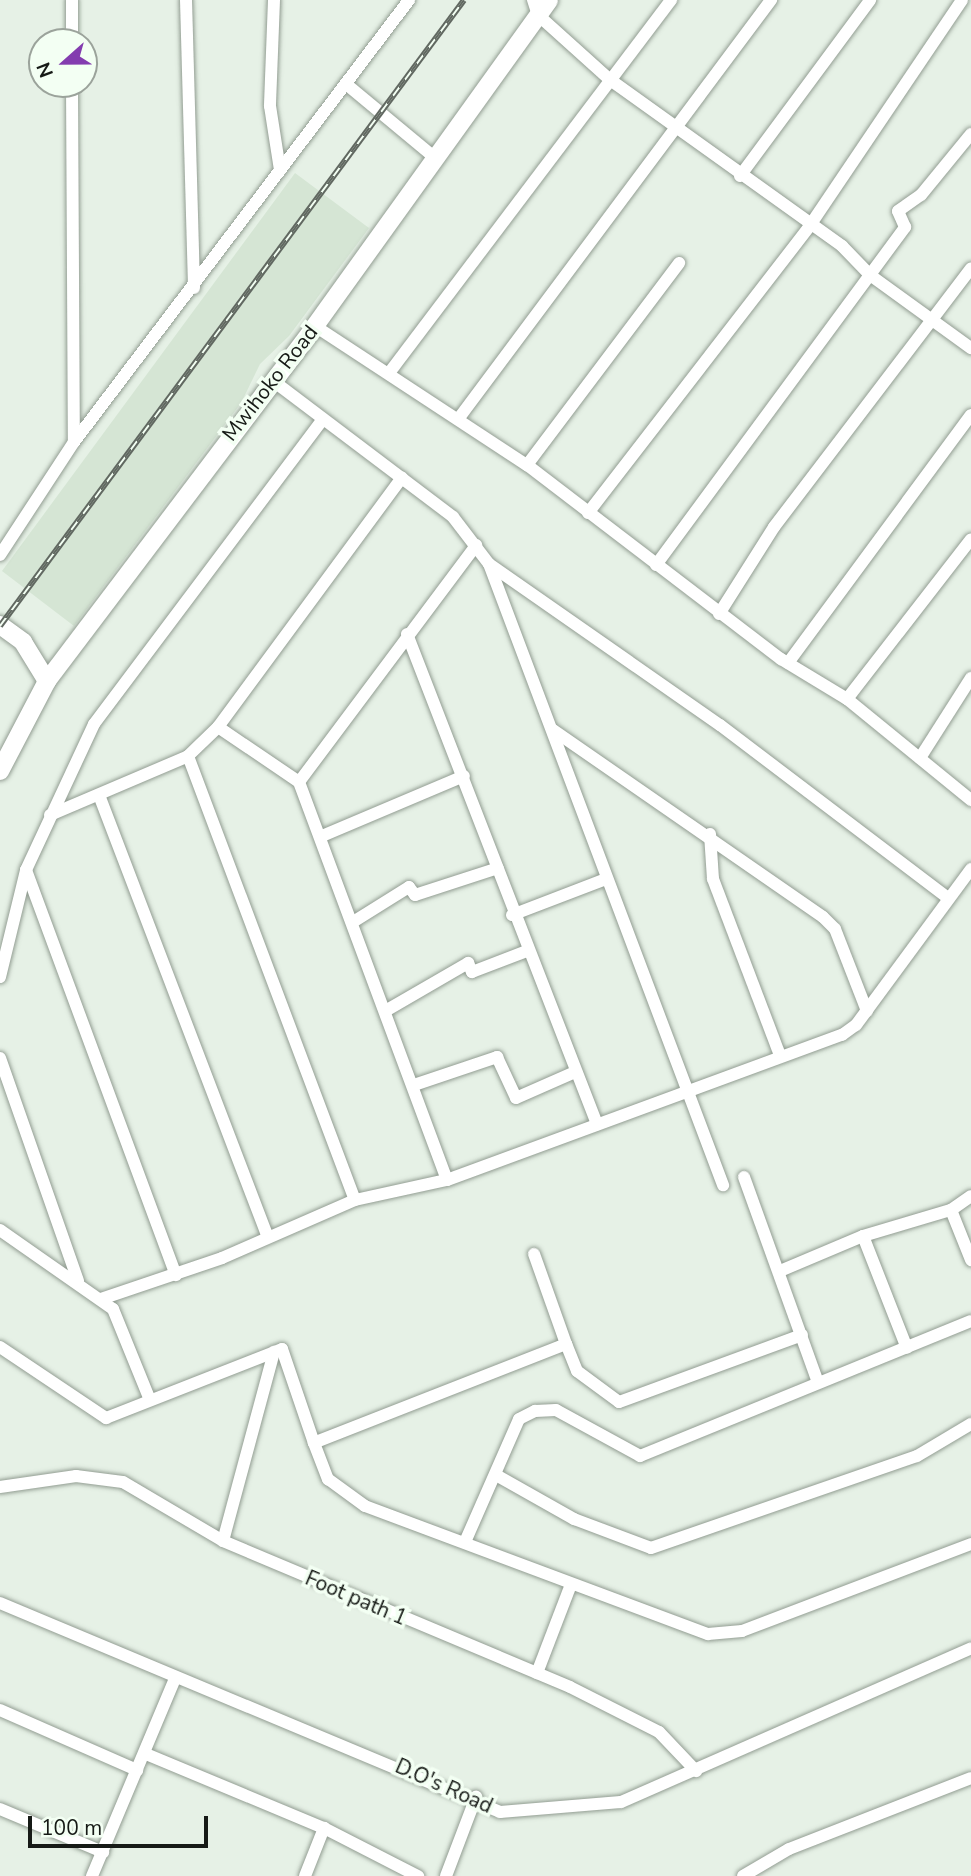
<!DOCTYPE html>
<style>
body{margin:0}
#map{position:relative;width:971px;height:1876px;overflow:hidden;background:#e6f1e6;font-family:"Nunito Sans",sans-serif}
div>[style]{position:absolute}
.built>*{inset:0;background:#d5e5d4}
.roads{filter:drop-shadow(0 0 2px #929d92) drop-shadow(0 0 2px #929d92)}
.street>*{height:12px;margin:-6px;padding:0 6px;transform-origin:6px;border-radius:6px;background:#fff}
.secondary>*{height:18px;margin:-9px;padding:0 9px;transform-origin:9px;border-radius:9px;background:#fff}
.rail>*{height:6px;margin-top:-3px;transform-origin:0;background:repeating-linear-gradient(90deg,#f3fff3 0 10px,#616861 0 20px);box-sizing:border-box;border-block:2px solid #616861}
span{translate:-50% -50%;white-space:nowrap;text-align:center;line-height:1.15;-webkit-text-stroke:7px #f3fff3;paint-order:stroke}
.street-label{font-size:21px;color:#161a16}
.north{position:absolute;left:28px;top:28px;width:70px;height:70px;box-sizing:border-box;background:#f3fff3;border:2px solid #9ba39b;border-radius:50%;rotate:249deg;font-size:19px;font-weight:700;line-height:28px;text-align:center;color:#161a16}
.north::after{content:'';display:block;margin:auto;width:24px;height:32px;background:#833caf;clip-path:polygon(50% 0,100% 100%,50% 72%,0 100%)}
.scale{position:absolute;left:28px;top:1816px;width:180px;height:32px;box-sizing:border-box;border:4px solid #161a16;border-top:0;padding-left:9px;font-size:21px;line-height:24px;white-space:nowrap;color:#161a16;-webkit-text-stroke:5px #f3fff3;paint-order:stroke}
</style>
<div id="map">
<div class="built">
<div style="clip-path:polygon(295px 173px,369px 228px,289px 336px,260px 364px,241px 403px,74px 626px,2px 571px)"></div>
</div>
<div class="roads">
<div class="street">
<div style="left:186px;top:0;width:288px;rotate:88.4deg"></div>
<div style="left:274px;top:0;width:106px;rotate:92.2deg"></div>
<div style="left:270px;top:106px;width:65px;rotate:81.1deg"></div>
<div style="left:533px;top:0;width:16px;rotate:72deg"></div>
<div style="left:538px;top:15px;width:96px;rotate:42deg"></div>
<div style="left:609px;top:79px;width:287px;rotate:35.6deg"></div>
<div style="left:842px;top:246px;width:40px;rotate:46deg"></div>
<div style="left:870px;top:275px;width:125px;rotate:35.9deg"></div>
<div style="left:72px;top:42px;width:42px;rotate:-90deg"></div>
<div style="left:72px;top:84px;width:358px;rotate:89.7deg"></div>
<div style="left:346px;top:84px;width:116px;rotate:39.7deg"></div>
<div style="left:740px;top:176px;width:219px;rotate:-53.5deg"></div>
<div style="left:315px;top:326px;width:254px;rotate:33.3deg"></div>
<div style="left:527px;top:465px;width:320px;rotate:37.4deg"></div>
<div style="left:781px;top:659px;width:77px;rotate:31.2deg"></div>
<div style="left:847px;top:699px;width:160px;rotate:39.2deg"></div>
<div style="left:389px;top:373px;width:468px;rotate:-52.9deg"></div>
<div style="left:272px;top:380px;width:227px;rotate:37.1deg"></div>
<div style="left:453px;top:517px;width:59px;rotate:52.5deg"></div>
<div style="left:489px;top:564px;width:664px;rotate:69.35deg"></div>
<div style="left:459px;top:418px;width:522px;rotate:-53.26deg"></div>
<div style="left:527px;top:465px;width:253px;rotate:-53deg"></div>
<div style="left:588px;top:513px;width:365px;rotate:-52.3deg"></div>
<div style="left:811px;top:224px;width:270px;rotate:-56deg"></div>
<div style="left:0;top:555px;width:135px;rotate:-56.8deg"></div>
<div style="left:74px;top:442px;width:555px;rotate:-52.84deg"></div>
<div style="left:489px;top:564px;width:282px;rotate:34.9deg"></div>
<div style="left:720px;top:725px;width:285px;rotate:37.2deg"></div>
<div style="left:656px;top:565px;width:420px;rotate:-53.6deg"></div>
<div style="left:905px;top:227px;width:17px;rotate:-114deg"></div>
<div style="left:898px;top:211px;width:28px;rotate:-35deg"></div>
<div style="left:921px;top:195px;width:79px;rotate:-50.7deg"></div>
<div style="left:719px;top:614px;width:103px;rotate:-57.7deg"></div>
<div style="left:774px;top:527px;width:325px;rotate:-52.7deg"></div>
<div style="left:407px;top:634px;width:526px;rotate:68.81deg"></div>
<div style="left:788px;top:663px;width:308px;rotate:-53.6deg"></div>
<div style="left:847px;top:699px;width:202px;rotate:-52.2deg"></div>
<div style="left:218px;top:727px;width:98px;rotate:34.2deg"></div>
<div style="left:553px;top:730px;width:328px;rotate:34.7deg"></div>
<div style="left:823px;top:917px;width:17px;rotate:45deg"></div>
<div style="left:835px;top:929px;width:88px;rotate:68.7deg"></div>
<div style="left:188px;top:756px;width:474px;rotate:69.4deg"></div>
<div style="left:920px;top:758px;width:95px;rotate:-57.5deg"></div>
<div style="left:99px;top:795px;width:471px;rotate:69.1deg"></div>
<div style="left:50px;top:815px;width:150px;rotate:-23.1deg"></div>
<div style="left:188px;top:756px;width:42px;rotate:-44deg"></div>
<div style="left:218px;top:727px;width:310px;rotate:-53.6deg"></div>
<div style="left:710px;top:834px;width:45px;rotate:86.2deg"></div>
<div style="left:713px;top:879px;width:188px;rotate:69.2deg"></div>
<div style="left:322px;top:836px;width:154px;rotate:-22.9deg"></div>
<div style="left:26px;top:870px;width:432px;rotate:69.7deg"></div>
<div style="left:512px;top:915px;width:101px;rotate:-21deg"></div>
<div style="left:353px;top:922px;width:66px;rotate:-32deg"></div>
<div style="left:409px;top:887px;width:10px;rotate:53deg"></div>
<div style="left:415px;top:895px;width:87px;rotate:-18deg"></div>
<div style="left:0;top:977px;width:110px;rotate:-76.3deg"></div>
<div style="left:26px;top:870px;width:161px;rotate:-65deg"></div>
<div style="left:94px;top:724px;width:381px;rotate:-53.1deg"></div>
<div style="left:387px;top:1010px;width:94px;rotate:-30.1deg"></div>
<div style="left:468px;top:963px;width:10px;rotate:66deg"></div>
<div style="left:472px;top:972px;width:59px;rotate:-20.9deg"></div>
<div style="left:0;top:1058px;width:236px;rotate:70.7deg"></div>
<div style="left:414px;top:1085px;width:88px;rotate:-18.6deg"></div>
<div style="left:497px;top:1057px;width:45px;rotate:65.1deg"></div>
<div style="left:516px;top:1098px;width:64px;rotate:-23.8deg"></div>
<div style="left:744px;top:1177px;width:218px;rotate:70.2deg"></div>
<div style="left:447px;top:1180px;width:425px;rotate:-110.4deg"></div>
<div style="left:299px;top:782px;width:296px;rotate:-53.2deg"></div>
<div style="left:951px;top:1210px;width:54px;rotate:68.2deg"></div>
<div style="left:0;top:1230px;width:138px;rotate:35deg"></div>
<div style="left:113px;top:1309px;width:98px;rotate:67.9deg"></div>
<div style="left:863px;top:1236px;width:120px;rotate:68.6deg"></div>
<div style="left:534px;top:1254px;width:96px;rotate:70.4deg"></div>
<div style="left:780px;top:1271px;width:90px;rotate:-22.9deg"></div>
<div style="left:863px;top:1236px;width:92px;rotate:-16.5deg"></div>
<div style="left:951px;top:1210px;width:24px;rotate:-35deg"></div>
<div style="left:101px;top:1299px;width:128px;rotate:-18.7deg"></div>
<div style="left:222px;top:1258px;width:145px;rotate:-23.6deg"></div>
<div style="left:355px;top:1200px;width:94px;rotate:-12.3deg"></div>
<div style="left:447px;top:1180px;width:421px;rotate:-20.2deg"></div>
<div style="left:842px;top:1035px;width:17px;rotate:-36deg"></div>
<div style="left:856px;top:1025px;width:194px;rotate:-53.6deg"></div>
<div style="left:802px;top:1335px;width:195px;rotate:159.9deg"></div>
<div style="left:619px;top:1402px;width:52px;rotate:-143.6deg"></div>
<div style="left:577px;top:1371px;width:29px;rotate:-112deg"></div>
<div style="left:566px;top:1344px;width:271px;rotate:158.6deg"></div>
<div style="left:314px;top:1443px;width:39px;rotate:69deg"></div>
<div style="left:328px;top:1479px;width:46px;rotate:36.1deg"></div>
<div style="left:365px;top:1506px;width:366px;rotate:20.5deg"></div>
<div style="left:708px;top:1634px;width:34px;rotate:-5deg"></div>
<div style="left:742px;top:1631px;width:245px;rotate:-20.8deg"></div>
<div style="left:0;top:1347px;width:128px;rotate:33.8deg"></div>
<div style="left:106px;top:1418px;width:189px;rotate:-21.4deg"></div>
<div style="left:282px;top:1349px;width:99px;rotate:71.2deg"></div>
<div style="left:496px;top:1475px;width:90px;rotate:29.4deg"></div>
<div style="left:574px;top:1519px;width:82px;rotate:20.6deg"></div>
<div style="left:651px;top:1548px;width:281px;rotate:-19.1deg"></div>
<div style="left:917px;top:1456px;width:63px;rotate:-30.7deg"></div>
<div style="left:0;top:1487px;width:77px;rotate:-8.2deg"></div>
<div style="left:76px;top:1476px;width:47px;rotate:7.3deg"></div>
<div style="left:123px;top:1482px;width:116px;rotate:30.5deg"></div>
<div style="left:223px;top:1541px;width:376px;rotate:22.8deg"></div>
<div style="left:570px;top:1687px;width:100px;rotate:26.8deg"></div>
<div style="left:659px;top:1732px;width:54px;rotate:46.5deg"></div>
<div style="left:223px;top:1541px;width:196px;rotate:-74.9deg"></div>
<div style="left:465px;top:1542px;width:134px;rotate:-66.3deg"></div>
<div style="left:519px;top:1419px;width:18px;rotate:-27deg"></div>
<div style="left:535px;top:1411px;width:21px;rotate:-3deg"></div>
<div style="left:556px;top:1410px;width:96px;rotate:28.7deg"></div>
<div style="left:640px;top:1456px;width:357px;rotate:-22.2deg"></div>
<div style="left:0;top:1603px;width:542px;rotate:22.68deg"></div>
<div style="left:500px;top:1812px;width:121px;rotate:-4.7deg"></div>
<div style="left:621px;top:1802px;width:382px;rotate:-23.7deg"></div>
<div style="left:537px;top:1673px;width:92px;rotate:-69deg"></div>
<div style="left:0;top:1710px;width:150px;rotate:23.7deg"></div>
<div style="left:146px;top:1754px;width:193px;rotate:22.6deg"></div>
<div style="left:324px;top:1828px;width:106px;rotate:27.1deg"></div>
<div style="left:0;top:1809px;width:112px;rotate:22.7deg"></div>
<div style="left:92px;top:1876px;width:212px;rotate:-67.2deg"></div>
<div style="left:305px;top:1876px;width:52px;rotate:-68.4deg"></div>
<div style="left:446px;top:1876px;width:85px;rotate:-69.2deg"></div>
<div style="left:743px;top:1876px;width:53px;rotate:-30.4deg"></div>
<div style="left:789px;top:1849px;width:195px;rotate:-21.3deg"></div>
</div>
<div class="secondary">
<div style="left:0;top:625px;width:29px;rotate:36deg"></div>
<div style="left:23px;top:642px;width:46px;rotate:58.4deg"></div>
<div style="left:0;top:771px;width:102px;rotate:-62.4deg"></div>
<div style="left:47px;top:681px;width:445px;rotate:-52.9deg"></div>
<div style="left:315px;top:326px;width:401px;rotate:-54.3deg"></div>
</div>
</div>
<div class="rail">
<div style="left:0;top:626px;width:779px;rotate:-53.45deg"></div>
</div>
<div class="street-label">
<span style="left:270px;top:383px;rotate:-52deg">Mwihoko Road</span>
<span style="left:356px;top:1598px;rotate:23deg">Foot path 1</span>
<span style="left:444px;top:1786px;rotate:24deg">D.O's Road</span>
</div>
<div class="north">N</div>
<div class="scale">100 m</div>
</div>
